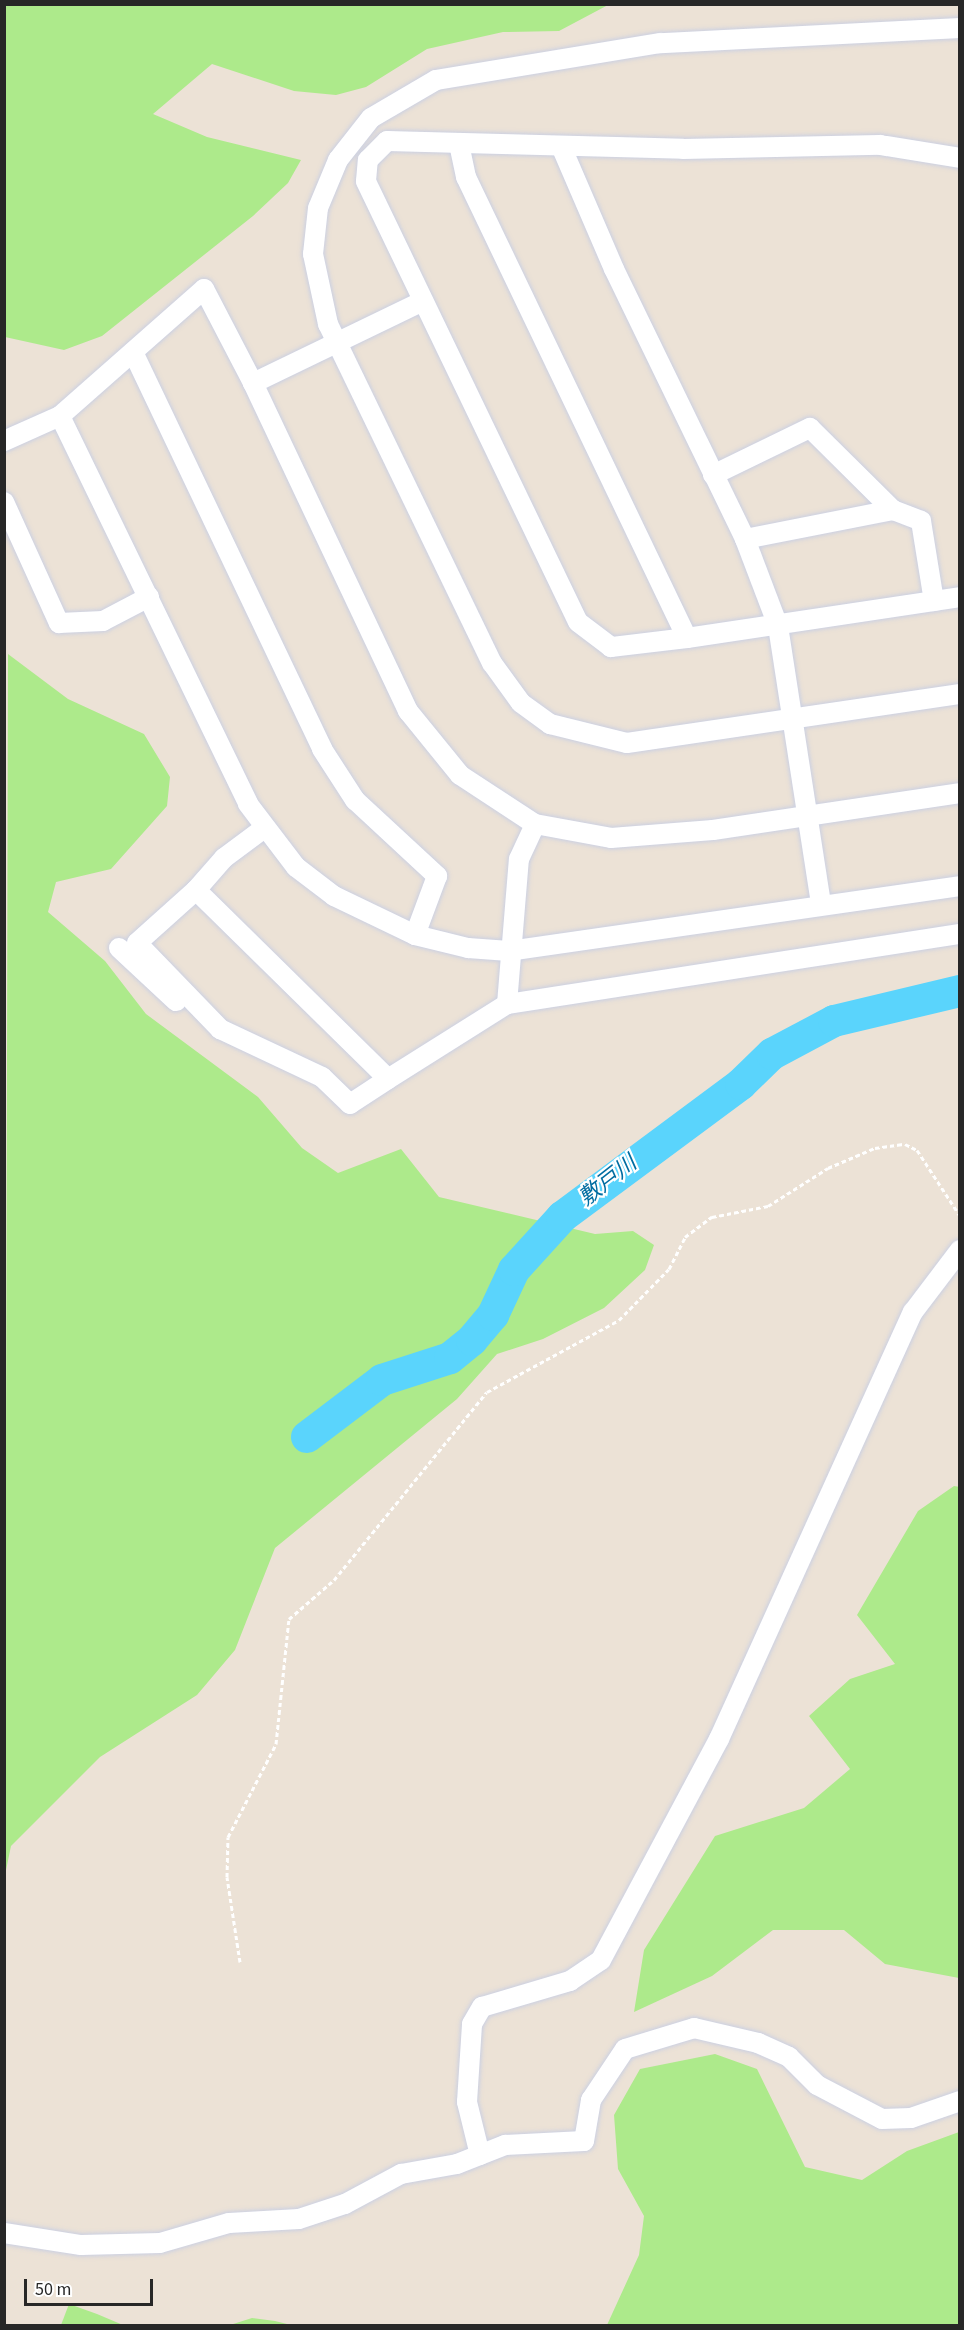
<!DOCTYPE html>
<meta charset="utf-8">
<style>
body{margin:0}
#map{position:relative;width:964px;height:2330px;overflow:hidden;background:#ece2d6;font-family:"Source Sans 3","Noto Sans JP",sans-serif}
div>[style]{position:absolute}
.green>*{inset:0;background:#adea8b}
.river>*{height:32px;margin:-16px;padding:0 16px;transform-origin:16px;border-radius:16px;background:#5ad4fc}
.path>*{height:3px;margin-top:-1.5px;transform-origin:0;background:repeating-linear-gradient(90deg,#fff 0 4.5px,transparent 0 7.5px)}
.roads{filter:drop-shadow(0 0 2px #cbd0e2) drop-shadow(0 0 2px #cbd0e2)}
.minor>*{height:20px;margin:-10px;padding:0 10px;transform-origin:10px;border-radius:10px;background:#fff}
span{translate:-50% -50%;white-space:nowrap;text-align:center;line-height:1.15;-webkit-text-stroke:4.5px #fff;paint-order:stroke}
.water-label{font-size:22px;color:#006da1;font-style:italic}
.frame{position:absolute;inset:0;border:6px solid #272727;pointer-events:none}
.scale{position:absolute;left:24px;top:2279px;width:129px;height:27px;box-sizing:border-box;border:3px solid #272727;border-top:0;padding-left:8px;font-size:18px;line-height:21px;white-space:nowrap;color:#272727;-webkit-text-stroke:4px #fff;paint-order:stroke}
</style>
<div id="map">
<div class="green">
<div style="clip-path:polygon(5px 4px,608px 4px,608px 5px,559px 31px,503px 32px,427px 49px,366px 87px,336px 95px,294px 91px,212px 64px,153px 114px,207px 137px,301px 160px,288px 183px,253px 216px,102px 336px,64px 350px,5px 337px)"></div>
<div style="clip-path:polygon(8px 654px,68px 699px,144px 734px,170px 777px,167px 806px,111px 869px,56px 882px,48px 912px,105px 961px,146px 1014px,258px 1097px,302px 1148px,338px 1173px,401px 1149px,439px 1197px,595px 1234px,633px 1231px,654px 1245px,645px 1270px,604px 1308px,543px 1339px,497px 1354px,457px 1399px,275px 1548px,235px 1650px,197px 1695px,100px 1757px,11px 1846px,5px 1875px)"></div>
<div style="clip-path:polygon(954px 1486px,960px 1487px,959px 1978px,885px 1964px,844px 1930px,773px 1930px,712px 1976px,634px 2012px,644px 1950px,715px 1836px,804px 1808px,850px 1769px,809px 1716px,850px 1679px,895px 1664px,857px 1615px,918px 1511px)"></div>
<div style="clip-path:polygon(715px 2054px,757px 2069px,805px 2167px,862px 2180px,907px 2151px,959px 2132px,959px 2325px,607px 2325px,639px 2255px,644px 2216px,618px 2169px,614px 2115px,640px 2069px)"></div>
<div style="clip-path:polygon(69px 2304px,97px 2314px,123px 2325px,61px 2325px)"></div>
<div style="clip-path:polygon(252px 2318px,275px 2321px,291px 2325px,230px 2325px)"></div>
</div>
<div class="river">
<div style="left:307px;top:1437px;width:94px;rotate:-37.2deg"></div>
<div style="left:382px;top:1380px;width:71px;rotate:-17.9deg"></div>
<div style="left:450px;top:1358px;width:28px;rotate:-39deg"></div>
<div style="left:472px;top:1340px;width:33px;rotate:-50deg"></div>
<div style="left:493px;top:1315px;width:50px;rotate:-65deg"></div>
<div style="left:514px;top:1270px;width:72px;rotate:-47.8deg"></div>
<div style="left:562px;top:1217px;width:223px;rotate:-36.6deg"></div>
<div style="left:741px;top:1084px;width:43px;rotate:-44.1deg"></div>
<div style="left:772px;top:1054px;width:70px;rotate:-28deg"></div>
<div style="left:834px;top:1021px;width:130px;rotate:-13.4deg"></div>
</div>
<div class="path">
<div style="left:240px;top:1962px;width:86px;rotate:-98.7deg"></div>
<div style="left:227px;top:1877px;width:40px;rotate:-88.6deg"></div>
<div style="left:228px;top:1837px;width:105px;rotate:-62.7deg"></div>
<div style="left:276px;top:1744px;width:126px;rotate:-84.1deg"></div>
<div style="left:289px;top:1619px;width:60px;rotate:-40.9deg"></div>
<div style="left:334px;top:1580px;width:242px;rotate:-50.9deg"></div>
<div style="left:487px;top:1392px;width:150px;rotate:-28.6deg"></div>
<div style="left:619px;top:1320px;width:71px;rotate:-45.6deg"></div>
<div style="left:669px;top:1269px;width:36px;rotate:-63deg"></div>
<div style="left:685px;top:1237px;width:34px;rotate:-37deg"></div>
<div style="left:712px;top:1217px;width:57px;rotate:-11.1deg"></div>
<div style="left:768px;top:1206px;width:71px;rotate:-32.3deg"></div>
<div style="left:828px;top:1168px;width:51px;rotate:-23.1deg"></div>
<div style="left:875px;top:1148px;width:30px;rotate:-8deg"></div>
<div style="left:905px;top:1144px;width:13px;rotate:27deg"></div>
<div style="left:917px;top:1150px;width:79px;rotate:56.9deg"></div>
</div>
<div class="roads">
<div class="minor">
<div style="left:960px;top:28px;width:300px;rotate:177.1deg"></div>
<div style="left:660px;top:43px;width:227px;rotate:170.6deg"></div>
<div style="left:436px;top:80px;width:75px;rotate:149.7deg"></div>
<div style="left:371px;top:118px;width:53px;rotate:128.2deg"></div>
<div style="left:338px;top:160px;width:52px;rotate:112.6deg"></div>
<div style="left:318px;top:208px;width:46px;rotate:96.2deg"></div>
<div style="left:313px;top:254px;width:72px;rotate:77.9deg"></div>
<div style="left:328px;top:324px;width:377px;rotate:64.2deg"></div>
<div style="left:492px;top:663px;width:49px;rotate:54.1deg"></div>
<div style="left:521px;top:703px;width:36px;rotate:36deg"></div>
<div style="left:550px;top:724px;width:79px;rotate:13.9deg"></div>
<div style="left:627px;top:743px;width:337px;rotate:-8.4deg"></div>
<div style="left:459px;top:144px;width:34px;rotate:78deg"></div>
<div style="left:466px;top:177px;width:511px;rotate:64.39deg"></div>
<div style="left:687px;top:638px;width:276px;rotate:-8.5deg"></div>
<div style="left:561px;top:146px;width:134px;rotate:66.7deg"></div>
<div style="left:614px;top:269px;width:300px;rotate:64.1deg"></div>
<div style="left:745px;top:539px;width:93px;rotate:69.2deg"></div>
<div style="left:778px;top:626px;width:282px;rotate:81.2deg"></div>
<div style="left:423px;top:301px;width:189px;rotate:154.2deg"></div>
<div style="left:253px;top:383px;width:106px;rotate:-117.5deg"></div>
<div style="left:204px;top:289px;width:192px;rotate:138.6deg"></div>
<div style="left:60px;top:416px;width:431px;rotate:64.1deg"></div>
<div style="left:248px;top:804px;width:79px;rotate:52.7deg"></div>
<div style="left:296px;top:867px;width:48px;rotate:37.3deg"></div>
<div style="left:334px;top:896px;width:90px;rotate:25.7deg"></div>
<div style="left:415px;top:935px;width:55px;rotate:13.8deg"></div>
<div style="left:468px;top:948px;width:41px;rotate:4.2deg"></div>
<div style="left:509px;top:951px;width:456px;rotate:-8.2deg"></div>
<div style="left:133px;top:352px;width:440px;rotate:64.5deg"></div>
<div style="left:322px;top:749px;width:61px;rotate:57.1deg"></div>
<div style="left:355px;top:800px;width:112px;rotate:42.8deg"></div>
<div style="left:437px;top:876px;width:63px;rotate:110.4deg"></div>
<div style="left:253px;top:383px;width:363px;rotate:64.7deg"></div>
<div style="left:408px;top:711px;width:82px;rotate:50.9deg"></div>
<div style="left:460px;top:775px;width:90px;rotate:33.2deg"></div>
<div style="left:535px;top:824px;width:77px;rotate:10.4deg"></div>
<div style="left:611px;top:838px;width:102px;rotate:-4.5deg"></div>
<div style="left:713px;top:830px;width:250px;rotate:-8.5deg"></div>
<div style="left:4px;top:441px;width:61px;rotate:-24.1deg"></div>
<div style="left:713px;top:475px;width:108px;rotate:-25.9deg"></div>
<div style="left:810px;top:428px;width:117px;rotate:44.7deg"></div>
<div style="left:893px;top:510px;width:30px;rotate:21deg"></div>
<div style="left:921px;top:521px;width:81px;rotate:80.8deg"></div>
<div style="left:4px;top:502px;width:133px;rotate:65.6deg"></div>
<div style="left:59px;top:623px;width:44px;rotate:-2.6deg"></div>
<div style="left:103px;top:621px;width:52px;rotate:-27.6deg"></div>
<div style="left:745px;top:539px;width:151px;rotate:-11.1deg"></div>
<div style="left:687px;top:638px;width:77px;rotate:173.2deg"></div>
<div style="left:611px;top:647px;width:41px;rotate:-142.9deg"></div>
<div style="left:578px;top:622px;width:489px;rotate:-115.7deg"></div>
<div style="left:366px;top:181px;width:21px;rotate:-85deg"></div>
<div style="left:368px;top:160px;width:27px;rotate:-45deg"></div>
<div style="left:387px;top:141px;width:296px;rotate:1.5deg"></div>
<div style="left:683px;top:149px;width:197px;rotate:-1.2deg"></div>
<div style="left:880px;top:145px;width:81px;rotate:9.2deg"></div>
<div style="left:263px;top:829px;width:49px;rotate:143.4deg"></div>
<div style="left:224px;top:858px;width:43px;rotate:131.2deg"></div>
<div style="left:196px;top:890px;width:269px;rotate:44.5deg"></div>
<div style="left:388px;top:1079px;width:141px;rotate:-32.2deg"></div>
<div style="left:507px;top:1004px;width:145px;rotate:-85.3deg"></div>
<div style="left:519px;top:859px;width:38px;rotate:-65deg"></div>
<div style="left:196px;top:890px;width:79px;rotate:138.1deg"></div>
<div style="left:137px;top:943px;width:120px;rotate:46deg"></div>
<div style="left:220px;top:1029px;width:113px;rotate:25.2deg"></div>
<div style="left:322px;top:1077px;width:39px;rotate:44deg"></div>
<div style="left:350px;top:1104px;width:45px;rotate:-33.3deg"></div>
<div style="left:119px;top:948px;width:78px;rotate:42.9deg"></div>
<div style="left:507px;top:1004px;width:458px;rotate:-8.8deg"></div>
<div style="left:480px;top:2155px;width:55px;rotate:-103.8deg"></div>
<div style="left:467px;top:2102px;width:78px;rotate:-86.3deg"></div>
<div style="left:472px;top:2024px;width:20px;rotate:-60deg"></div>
<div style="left:482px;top:2007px;width:92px;rotate:-16.5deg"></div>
<div style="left:570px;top:1981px;width:37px;rotate:-34deg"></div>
<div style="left:601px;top:1960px;width:251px;rotate:-61.9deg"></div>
<div style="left:719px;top:1739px;width:469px;rotate:-65.6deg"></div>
<div style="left:913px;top:1312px;width:78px;rotate:-52.8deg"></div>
<div style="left:4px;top:2233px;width:78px;rotate:8.9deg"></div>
<div style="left:81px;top:2245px;width:79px;rotate:-1.5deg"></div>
<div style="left:160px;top:2243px;width:72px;rotate:-16.2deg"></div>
<div style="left:229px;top:2223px;width:70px;rotate:-3.3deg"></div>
<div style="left:299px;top:2219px;width:48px;rotate:-18.1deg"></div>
<div style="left:345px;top:2204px;width:64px;rotate:-28.2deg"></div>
<div style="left:401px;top:2174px;width:57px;rotate:-10.1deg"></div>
<div style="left:457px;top:2164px;width:52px;rotate:-21.6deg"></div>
<div style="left:505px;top:2145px;width:79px;rotate:-2.9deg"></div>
<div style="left:584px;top:2141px;width:42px;rotate:-80.3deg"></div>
<div style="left:591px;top:2100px;width:61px;rotate:-56.3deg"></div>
<div style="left:625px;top:2049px;width:72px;rotate:-16.9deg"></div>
<div style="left:694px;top:2028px;width:66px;rotate:13.2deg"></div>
<div style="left:758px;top:2043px;width:34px;rotate:24deg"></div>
<div style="left:789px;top:2057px;width:40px;rotate:45deg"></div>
<div style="left:817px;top:2085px;width:73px;rotate:27.6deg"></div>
<div style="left:882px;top:2119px;width:29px;rotate:-2deg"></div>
<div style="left:911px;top:2118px;width:52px;rotate:-19.1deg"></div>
</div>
</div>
<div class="water-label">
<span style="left:608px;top:1181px;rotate:-38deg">敷戸川</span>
</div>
<div class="frame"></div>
<div class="scale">50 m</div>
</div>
